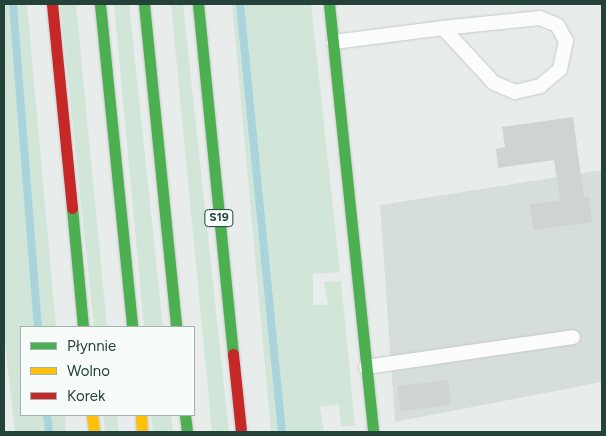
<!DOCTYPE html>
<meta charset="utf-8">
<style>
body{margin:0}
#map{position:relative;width:606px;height:436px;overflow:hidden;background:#e8edeb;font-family:Figtree,sans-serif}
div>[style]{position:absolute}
.built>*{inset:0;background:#d6dedb}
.green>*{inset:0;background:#d1e6d8}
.stream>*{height:8px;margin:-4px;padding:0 4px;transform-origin:4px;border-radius:4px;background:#a9d4db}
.building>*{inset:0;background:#cfd4d2;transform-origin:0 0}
.roads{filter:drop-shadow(0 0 1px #c5cac8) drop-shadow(0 0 1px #c5cac8)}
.lane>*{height:14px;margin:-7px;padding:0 7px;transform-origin:7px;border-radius:7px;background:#fcfcfc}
.fast>*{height:11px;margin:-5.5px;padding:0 5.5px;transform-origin:5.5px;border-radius:5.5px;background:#4caf50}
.slow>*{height:11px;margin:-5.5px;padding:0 5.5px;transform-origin:5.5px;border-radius:5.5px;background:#ffc107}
.jam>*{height:11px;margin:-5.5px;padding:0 5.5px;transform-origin:5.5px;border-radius:5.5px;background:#c62828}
span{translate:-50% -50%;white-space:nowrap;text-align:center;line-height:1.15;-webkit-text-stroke:4.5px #f7fbf9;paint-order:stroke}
.shield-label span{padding:1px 4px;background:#f7fbf9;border:1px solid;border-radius:4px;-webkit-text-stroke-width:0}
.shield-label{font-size:12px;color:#24423a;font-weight:700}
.frame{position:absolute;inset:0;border:5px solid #24423a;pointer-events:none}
.legend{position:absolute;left:20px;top:326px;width:175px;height:90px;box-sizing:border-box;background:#f7fbf9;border:1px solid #a3b1ad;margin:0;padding:6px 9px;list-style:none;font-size:15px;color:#24423a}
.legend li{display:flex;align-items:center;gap:10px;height:25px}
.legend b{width:25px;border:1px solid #a3b1ad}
</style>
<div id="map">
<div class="built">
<div style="clip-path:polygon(602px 170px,602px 382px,395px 422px,380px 205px)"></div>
</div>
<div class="green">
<div style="clip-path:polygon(4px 4px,27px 4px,56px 327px,21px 327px,21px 415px,65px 415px,66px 432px,15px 432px,4px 334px)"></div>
<div style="clip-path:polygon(60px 4px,76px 4px,107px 327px,94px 327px)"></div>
<div style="clip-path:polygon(114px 4px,129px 4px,163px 327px,144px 327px)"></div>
<div style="clip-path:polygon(171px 4px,183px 4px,229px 432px,212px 432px)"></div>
<div style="clip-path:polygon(232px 4px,311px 4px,340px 272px,313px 274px,313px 305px,328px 305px,324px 282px,341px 281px,355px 425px,341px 427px,339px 404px,320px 407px,324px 432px,271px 432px)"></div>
<div style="clip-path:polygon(103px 415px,117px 415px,119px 432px,105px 432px)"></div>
<div style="clip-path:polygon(151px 415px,171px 415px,173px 432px,153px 432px)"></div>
</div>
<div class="stream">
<div style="left:13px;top:4px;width:324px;rotate:85.6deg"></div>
<div style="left:240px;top:4px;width:430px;rotate:84.4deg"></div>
<div style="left:47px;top:415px;width:17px;rotate:83deg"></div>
</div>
<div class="building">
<div style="clip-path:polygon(573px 117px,584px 197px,589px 197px,592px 222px,533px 230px,530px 205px,560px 200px,554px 160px,498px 168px,496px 149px,505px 147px,502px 127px)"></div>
<div style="left:448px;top:380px;width:25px;height:51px;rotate:83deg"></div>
</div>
<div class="roads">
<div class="lane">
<div style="left:334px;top:42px;width:110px;rotate:-7.3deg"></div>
<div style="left:443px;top:28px;width:75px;rotate:47.2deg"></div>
<div style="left:494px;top:83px;width:23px;rotate:23deg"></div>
<div style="left:515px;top:92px;width:26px;rotate:-13deg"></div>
<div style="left:540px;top:86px;width:26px;rotate:-40deg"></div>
<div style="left:560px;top:69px;width:29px;rotate:-78deg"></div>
<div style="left:566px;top:41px;width:18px;rotate:-119deg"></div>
<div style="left:557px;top:25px;width:18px;rotate:-158deg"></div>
<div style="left:540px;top:18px;width:98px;rotate:174.1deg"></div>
<div style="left:366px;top:367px;width:209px;rotate:-8.2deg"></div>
</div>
<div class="fast">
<div style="left:100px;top:4px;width:325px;rotate:84.3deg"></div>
<div style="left:144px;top:4px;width:325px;rotate:84.3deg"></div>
<div style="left:198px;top:4px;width:352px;rotate:84.3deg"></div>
<div style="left:329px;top:4px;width:430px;rotate:84.1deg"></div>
<div style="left:72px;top:208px;width:120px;rotate:84.7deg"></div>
<div style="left:185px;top:415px;width:17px;rotate:83deg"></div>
</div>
<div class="slow">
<div style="left:92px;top:415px;width:17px;rotate:83deg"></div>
<div style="left:141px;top:415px;width:17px;rotate:87deg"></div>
</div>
<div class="jam">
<div style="left:52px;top:4px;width:205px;rotate:84.4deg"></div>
<div style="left:233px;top:354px;width:78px;rotate:84.1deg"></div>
</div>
</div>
<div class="shield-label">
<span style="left:219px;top:218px">S19</span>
</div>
<div class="frame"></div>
<ul class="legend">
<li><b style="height:6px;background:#4caf50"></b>Płynnie</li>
<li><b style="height:6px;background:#ffc107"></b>Wolno</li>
<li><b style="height:6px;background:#c62828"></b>Korek</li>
</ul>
</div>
